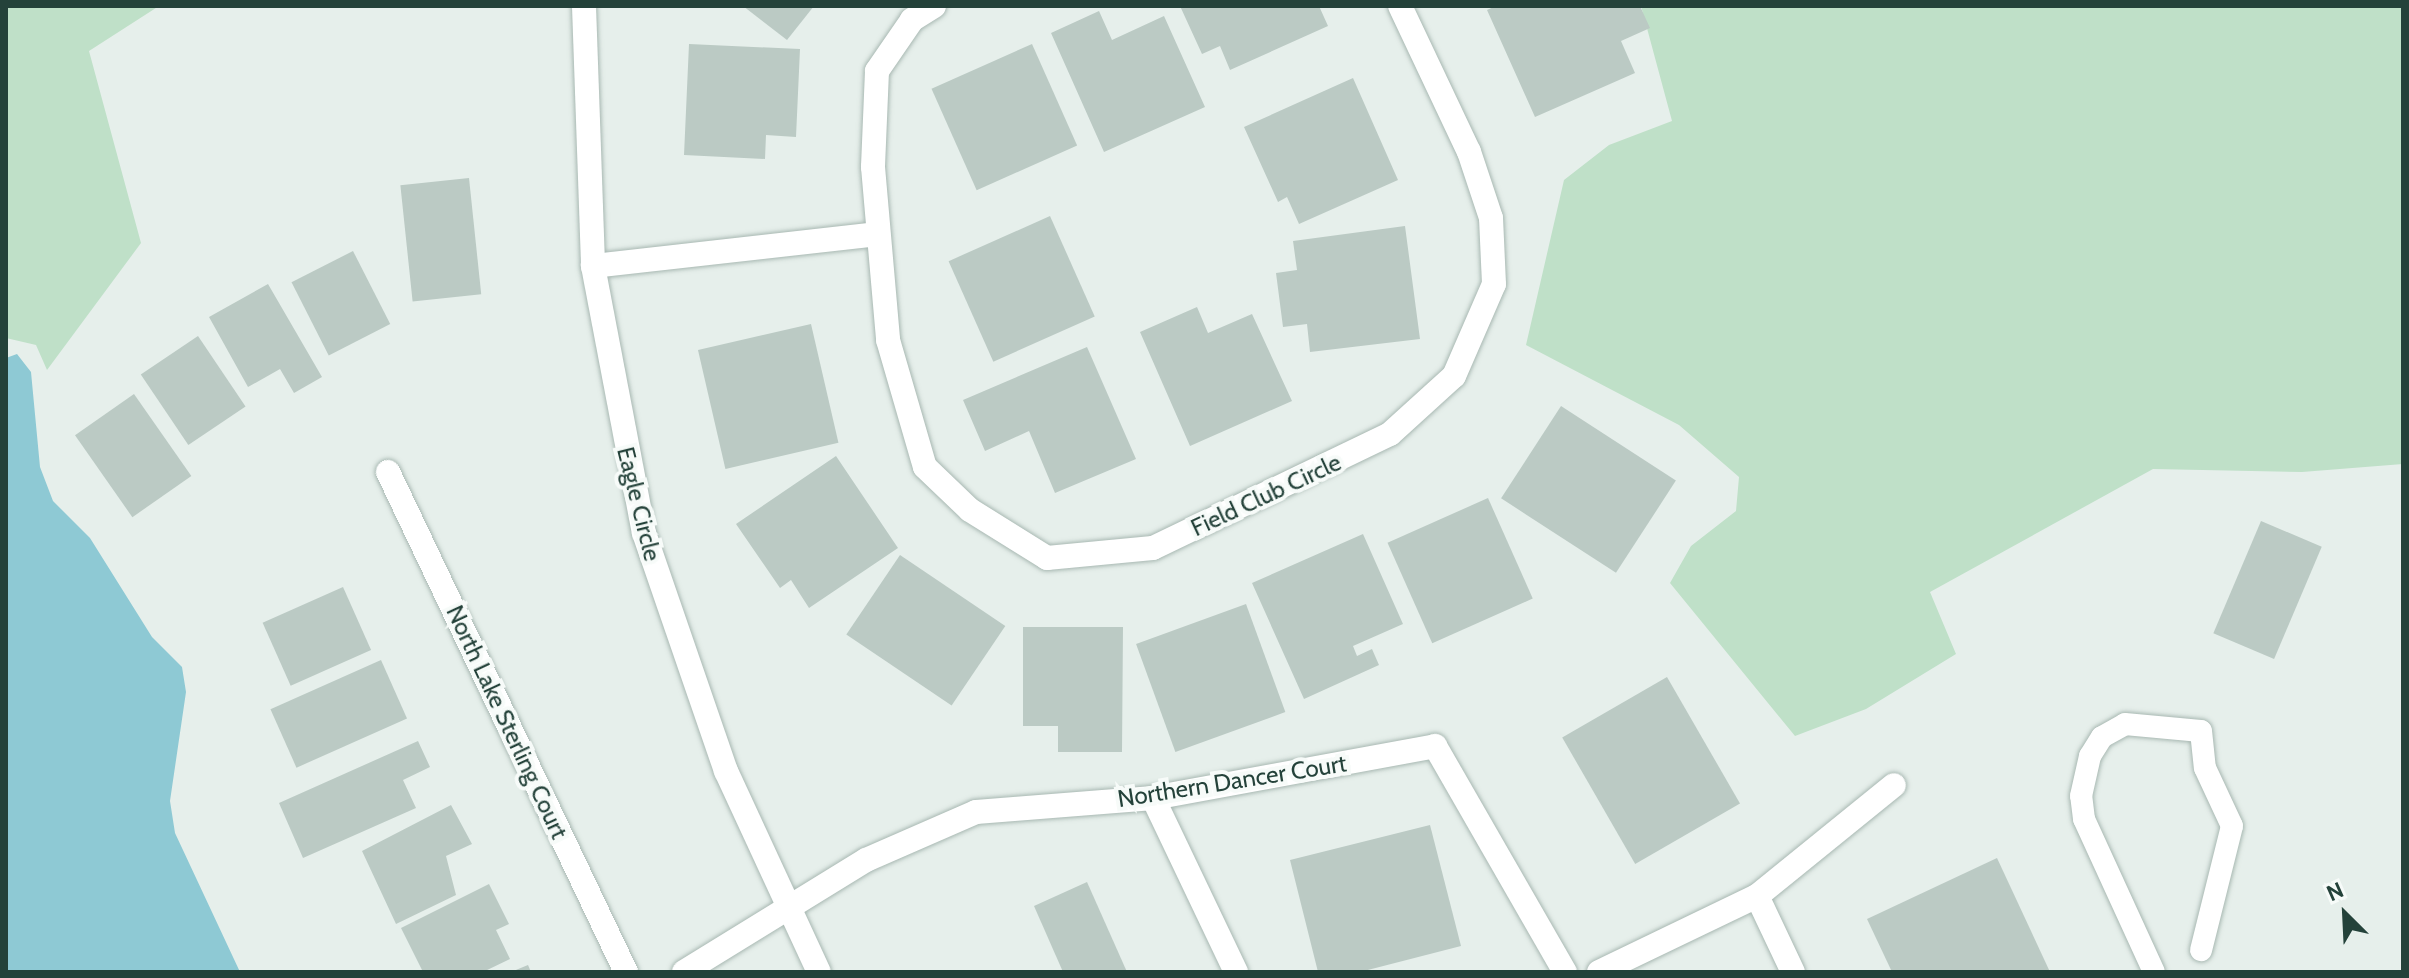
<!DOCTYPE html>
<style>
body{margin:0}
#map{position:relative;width:2409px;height:978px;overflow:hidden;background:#e6efeb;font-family:Cabin,sans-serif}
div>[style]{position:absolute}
.green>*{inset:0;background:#bfe0c8}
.water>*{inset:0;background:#8ec9d4}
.building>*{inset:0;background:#bbcac4;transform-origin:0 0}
.roads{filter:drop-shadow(0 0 2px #a8b8b2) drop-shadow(0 0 2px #a8b8b2)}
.service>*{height:22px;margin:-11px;padding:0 11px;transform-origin:11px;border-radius:11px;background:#fff}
.minor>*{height:24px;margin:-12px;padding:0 12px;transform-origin:12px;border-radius:12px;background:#fff}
.tertiary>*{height:24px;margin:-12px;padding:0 12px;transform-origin:12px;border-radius:12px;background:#fff}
span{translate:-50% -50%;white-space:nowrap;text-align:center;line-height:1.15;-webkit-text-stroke:8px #f7fbf9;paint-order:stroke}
.street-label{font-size:24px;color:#24423a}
.frame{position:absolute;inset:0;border:8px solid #24423a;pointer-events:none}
.north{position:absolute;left:2305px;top:874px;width:80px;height:80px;-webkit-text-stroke:6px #f7fbf9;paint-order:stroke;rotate:336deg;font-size:22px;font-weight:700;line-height:32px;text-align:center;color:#24423a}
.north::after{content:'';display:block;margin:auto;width:28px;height:36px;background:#24423a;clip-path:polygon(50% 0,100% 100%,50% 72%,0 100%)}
</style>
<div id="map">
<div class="green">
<div style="clip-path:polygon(6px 6px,159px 6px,89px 51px,141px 243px,47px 370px,36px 345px,6px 338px)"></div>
<div style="clip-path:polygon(1641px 6px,2403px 6px,2403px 464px,2302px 472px,2153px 469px,1930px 592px,1956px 654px,1866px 709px,1795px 736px,1670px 583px,1691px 546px,1736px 511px,1739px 477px,1679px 425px,1526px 345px,1564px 180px,1609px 145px,1672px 121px)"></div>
</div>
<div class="water">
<div style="clip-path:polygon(17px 354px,31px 372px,40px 467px,53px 501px,90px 538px,152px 637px,182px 667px,186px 692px,170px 801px,175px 833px,240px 972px,6px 972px,6px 358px)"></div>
</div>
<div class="building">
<div style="clip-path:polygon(743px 6px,814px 6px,787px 40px)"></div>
<div style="clip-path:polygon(1180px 6px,1319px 6px,1328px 26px,1230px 70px,1220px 46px,1202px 54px)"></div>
<div style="clip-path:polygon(1496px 6px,1640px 6px,1650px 28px,1621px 41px,1635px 73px,1535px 117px,1487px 10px)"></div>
<div style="clip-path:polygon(1099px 11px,1112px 40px,1164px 16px,1205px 107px,1104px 152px,1051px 33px)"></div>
<div style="clip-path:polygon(689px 44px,800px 49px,796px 137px,766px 135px,765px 159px,684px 155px)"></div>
<div style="left:1032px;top:44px;width:111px;height:110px;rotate:66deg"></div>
<div style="clip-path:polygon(1353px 78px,1398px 180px,1299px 224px,1287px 197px,1278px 202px,1244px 127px)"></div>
<div style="left:469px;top:178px;width:117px;height:69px;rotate:84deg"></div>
<div style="left:1050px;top:216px;width:110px;height:111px;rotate:66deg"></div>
<div style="clip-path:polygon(1405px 226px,1420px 339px,1310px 352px,1307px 324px,1283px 327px,1276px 273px,1297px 270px,1293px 241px)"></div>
<div style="left:353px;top:251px;width:82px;height:69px;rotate:63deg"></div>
<div style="clip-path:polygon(268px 284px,322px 377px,294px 393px,280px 369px,248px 387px,209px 317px)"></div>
<div style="clip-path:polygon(1197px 307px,1208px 333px,1252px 314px,1292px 401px,1190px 446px,1140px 332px)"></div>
<div style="left:811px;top:324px;width:122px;height:116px;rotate:77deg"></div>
<div style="left:198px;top:336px;width:85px;height:69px;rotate:56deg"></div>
<div style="clip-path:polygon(1087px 347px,1136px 459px,1055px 493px,1029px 431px,985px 451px,963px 400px)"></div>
<div style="left:134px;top:394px;width:100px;height:72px;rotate:55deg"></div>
<div style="left:1561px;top:406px;width:137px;height:110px;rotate:33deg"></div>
<div style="clip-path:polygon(836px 456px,898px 548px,809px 608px,791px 580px,780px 588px,736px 524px)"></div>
<div style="left:1488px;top:498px;width:110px;height:110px;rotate:66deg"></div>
<div style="left:2261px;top:521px;width:66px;height:122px;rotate:23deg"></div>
<div style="clip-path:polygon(1363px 534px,1403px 624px,1353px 646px,1357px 656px,1372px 649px,1379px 665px,1304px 699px,1252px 583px)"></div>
<div style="left:900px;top:555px;width:127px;height:96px;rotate:34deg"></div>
<div style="left:343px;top:587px;width:69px;height:88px;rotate:66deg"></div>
<div style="left:1246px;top:604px;width:115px;height:117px;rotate:70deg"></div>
<div style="clip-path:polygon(1023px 627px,1123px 627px,1122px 752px,1058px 752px,1058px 726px,1023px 726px)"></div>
<div style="left:381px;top:660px;width:64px;height:121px;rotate:66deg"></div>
<div style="left:1667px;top:677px;width:146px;height:121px;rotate:60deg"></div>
<div style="clip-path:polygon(418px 741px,430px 767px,403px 780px,416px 808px,303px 858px,279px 803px)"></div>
<div style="clip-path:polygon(451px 805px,472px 844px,446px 856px,456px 895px,396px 924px,362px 851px)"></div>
<div style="clip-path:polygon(1430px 825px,1461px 946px,1360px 972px,1318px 972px,1290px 860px)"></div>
<div style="clip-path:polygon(1997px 858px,2050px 972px,1892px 972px,1867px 919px)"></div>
<div style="clip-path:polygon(1087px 882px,1127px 972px,1063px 972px,1034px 906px)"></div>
<div style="clip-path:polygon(489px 884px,509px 924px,496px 930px,510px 959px,483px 972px,423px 972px,401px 928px)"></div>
<div style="clip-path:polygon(528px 965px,531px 972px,511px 972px)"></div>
</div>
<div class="roads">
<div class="service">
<div style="left:2154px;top:972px;width:168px;rotate:-114.6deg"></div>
<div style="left:2084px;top:819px;width:23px;rotate:-97deg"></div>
<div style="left:2081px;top:796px;width:41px;rotate:-77.3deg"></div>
<div style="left:2090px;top:756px;width:22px;rotate:-58deg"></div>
<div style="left:2102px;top:737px;width:26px;rotate:-29deg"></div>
<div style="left:2125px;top:724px;width:76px;rotate:5.3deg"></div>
<div style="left:2201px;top:731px;width:37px;rotate:84deg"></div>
<div style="left:2205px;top:768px;width:64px;rotate:65deg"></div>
<div style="left:2232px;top:826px;width:128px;rotate:104deg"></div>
</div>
<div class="minor">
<div style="left:934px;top:6px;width:26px;rotate:148deg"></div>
<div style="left:912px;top:20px;width:62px;rotate:124.5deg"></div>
<div style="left:877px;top:71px;width:96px;rotate:92.4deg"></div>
<div style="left:873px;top:167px;width:174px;rotate:85deg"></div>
<div style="left:888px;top:340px;width:132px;rotate:73.8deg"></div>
<div style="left:925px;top:467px;width:62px;rotate:43.7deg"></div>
<div style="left:970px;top:510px;width:91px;rotate:31.9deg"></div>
<div style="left:1047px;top:558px;width:106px;rotate:-5.4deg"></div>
<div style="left:1153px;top:548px;width:263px;rotate:-25.7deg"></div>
<div style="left:1390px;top:434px;width:86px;rotate:-42.2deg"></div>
<div style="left:1454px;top:376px;width:100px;rotate:-66.5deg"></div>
<div style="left:1494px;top:284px;width:66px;rotate:-92.6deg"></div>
<div style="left:1491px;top:218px;width:70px;rotate:-108.4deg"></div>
<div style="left:1469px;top:152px;width:161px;rotate:-115.3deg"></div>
<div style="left:593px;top:266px;width:286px;rotate:-6.4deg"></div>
<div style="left:388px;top:472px;width:554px;rotate:64.55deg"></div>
<div style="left:1153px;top:798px;width:193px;rotate:64.5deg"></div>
<div style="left:1757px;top:896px;width:84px;rotate:64.7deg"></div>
<div style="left:684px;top:972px;width:214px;rotate:-31.6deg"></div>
<div style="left:866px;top:860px;width:120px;rotate:-23.6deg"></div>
<div style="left:976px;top:812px;width:178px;rotate:-4.5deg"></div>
<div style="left:1153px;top:798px;width:287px;rotate:-10.4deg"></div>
<div style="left:1435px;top:746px;width:261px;rotate:60.1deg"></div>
<div style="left:1599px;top:972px;width:175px;rotate:-25.7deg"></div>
<div style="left:1757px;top:896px;width:176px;rotate:-39deg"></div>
</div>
<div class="tertiary">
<div style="left:584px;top:6px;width:260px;rotate:88deg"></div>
<div style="left:593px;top:266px;width:272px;rotate:79.2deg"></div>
<div style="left:644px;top:533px;width:252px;rotate:71deg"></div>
<div style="left:726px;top:771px;width:221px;rotate:65.2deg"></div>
</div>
</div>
<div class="street-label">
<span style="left:1266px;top:495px;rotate:-25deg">Field Club Circle</span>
<span style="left:639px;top:504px;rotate:76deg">Eagle Circle</span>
<span style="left:507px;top:722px;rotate:65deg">North Lake Sterling Court</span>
<span style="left:1232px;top:781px;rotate:-9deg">Northern Dancer Court</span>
</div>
<div class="frame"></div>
<div class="north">N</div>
</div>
